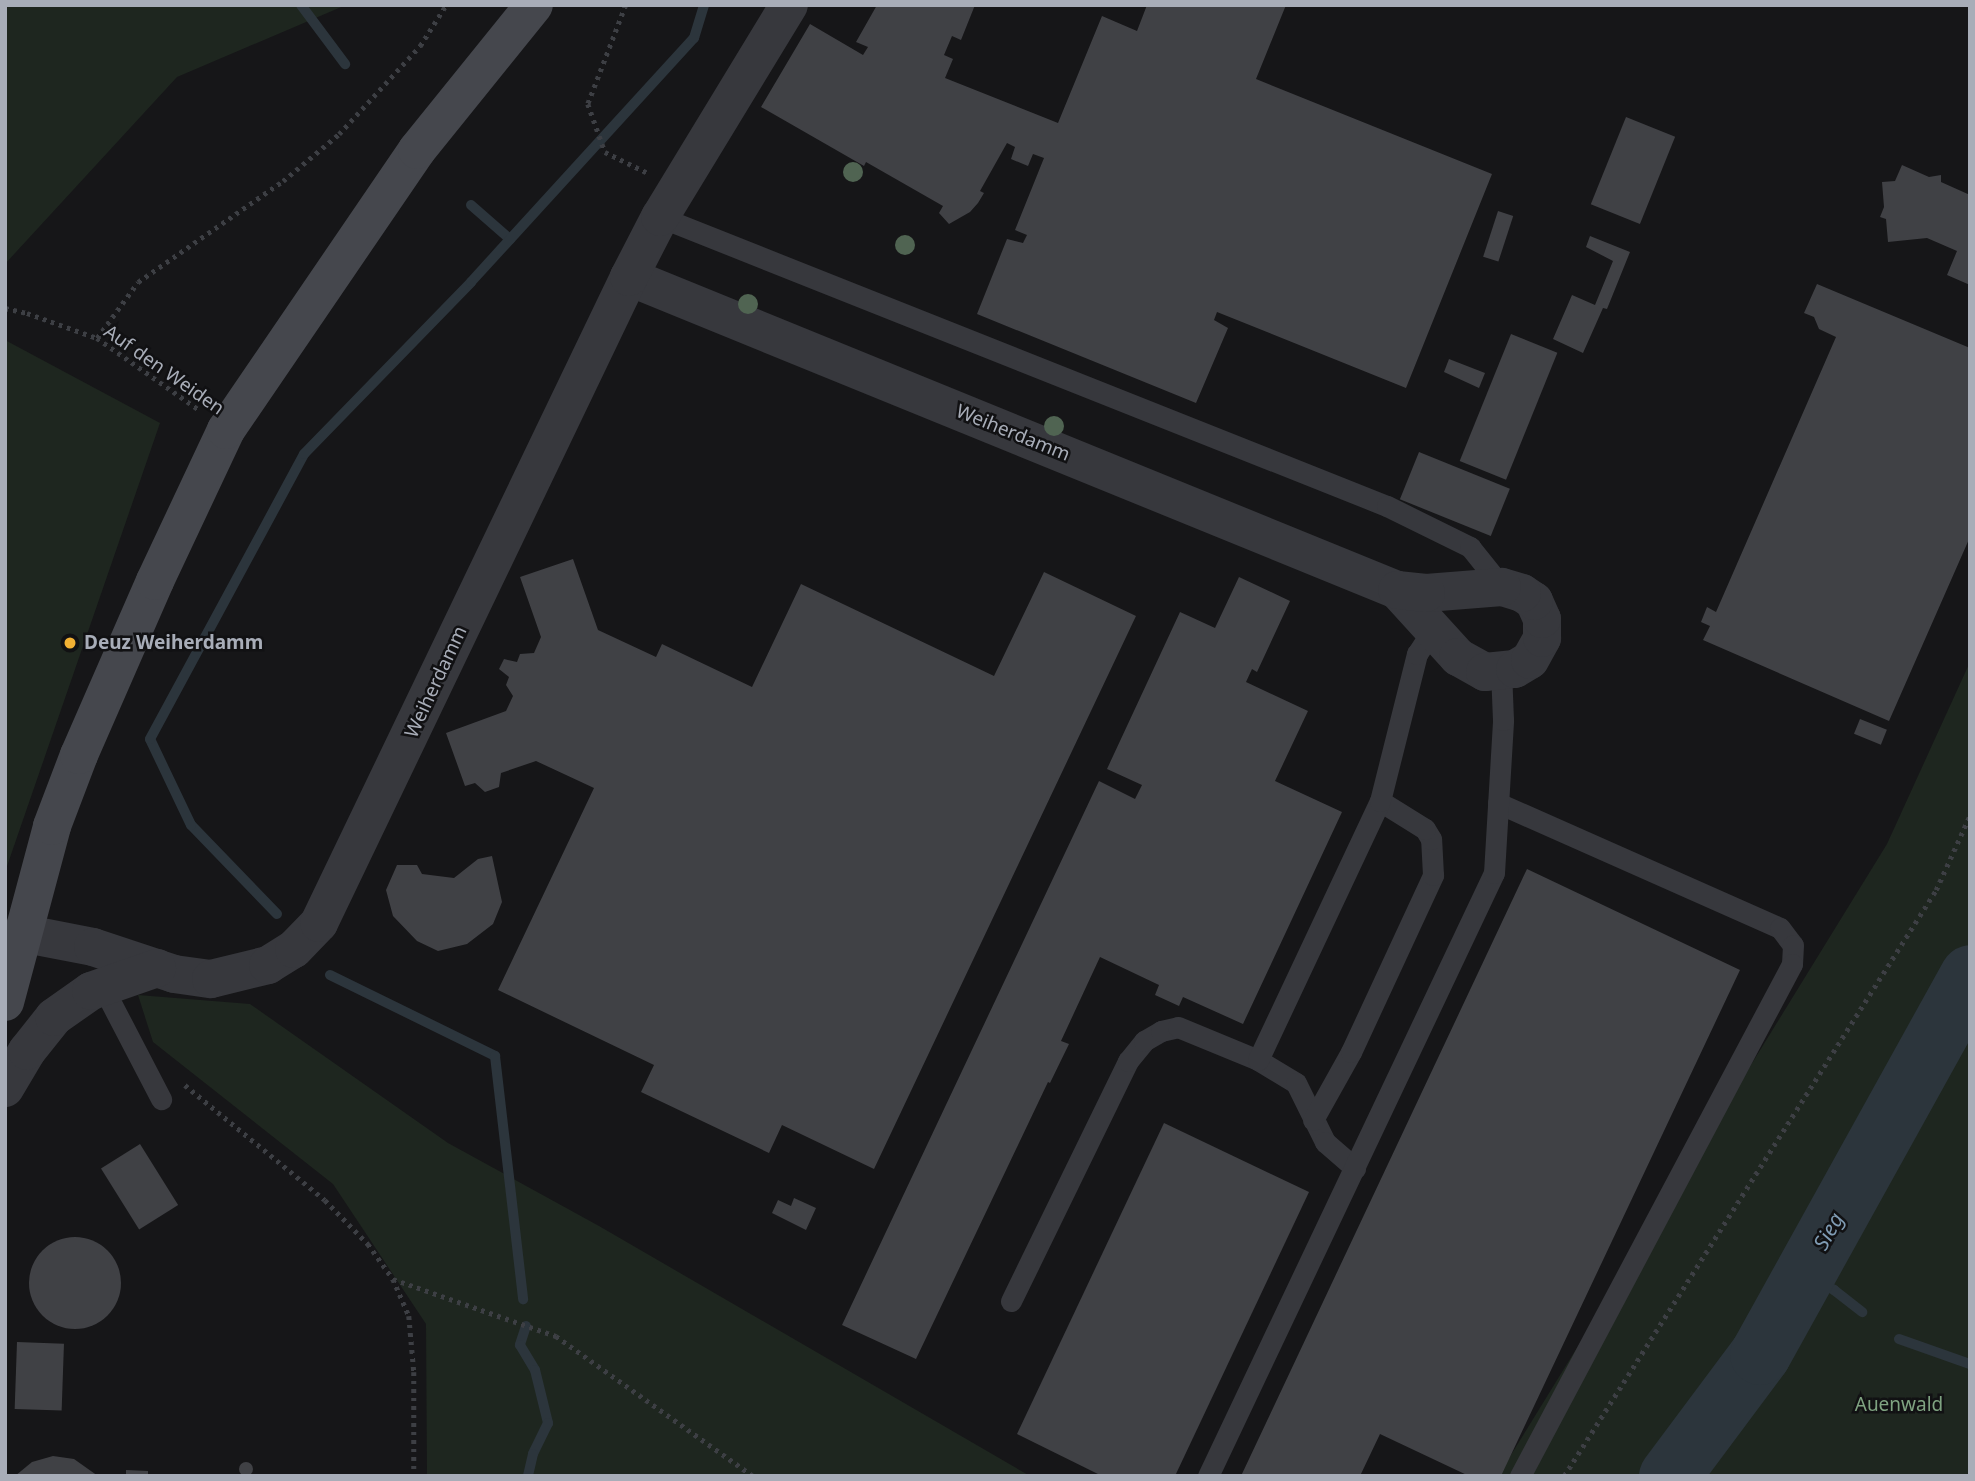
<!DOCTYPE html>
<style>
body{margin:0}
#map{position:relative;width:1975px;height:1481px;overflow:hidden;background:#161618;font-family:"Noto Sans",sans-serif}
div>[style]{position:absolute}
.green>*{inset:0;background:#1e261f}
.stream>*{height:10px;margin:-5px;padding:0 5px;transform-origin:5px;border-radius:5px;background:#2c353c}
.river>*{height:61px;margin:-30.5px;padding:0 30.5px;transform-origin:30.5px;border-radius:30.5px;background:#2c353c}
.building>*{inset:0;background:#404145;transform-origin:0 0}
.round{border-radius:50%}
.path>*{height:4.5px;margin-top:-2.25px;transform-origin:0;background:repeating-linear-gradient(90deg,#3d3f44 0 3.5px,transparent 0 8.5px)}
.service>*{height:21px;margin:-10.5px;padding:0 10.5px;transform-origin:10.5px;border-radius:10.5px;background:#37383d}
.minor>*{height:38px;margin:-19px;padding:0 19px;transform-origin:19px;border-radius:19px;background:#37383d}
.secondary>*{height:38px;margin:-19px;padding:0 19px;transform-origin:19px;border-radius:19px;background:#45474d}
.trees>*{width:20px;height:20px;margin:-10px;border-radius:50%;background:#506452}
.dots>*{width:19px;height:19px;translate:-50% -50%;box-sizing:border-box;border:4px solid #111113;border-radius:50%}
span{translate:-50% -50%;white-space:nowrap;text-align:center;line-height:1.15;-webkit-text-stroke:5px #111113;paint-order:stroke}
.street-label{font-size:19px;color:#a8adb8}
.poi-label{font-size:19px;color:#a8adb8;font-weight:700}
.left{translate:0 -50%;text-align:left}
.park-label{font-size:19px;color:#7fa381}
.water-label{font-size:21px;color:#7f9bb3;font-style:italic}
.frame{position:absolute;inset:0;border:7px solid #a8adb8;pointer-events:none}
</style>
<div id="map">
<div class="green">
<div style="clip-path:polygon(5px 5px,346px 5px,177px 77px,5px 264px)"></div>
<div style="clip-path:polygon(5px 340px,160px 423px,5px 872px)"></div>
<div style="clip-path:polygon(1970px 662px,1970px 1476px,1498px 1476px,1887px 844px)"></div>
<div style="clip-path:polygon(138px 995px,250px 1004px,448px 1143px,599px 1226px,1030px 1476px,427px 1476px,426px 1324px,333px 1184px,153px 1042px)"></div>
</div>
<div class="stream">
<div style="left:301px;top:5px;width:74px;rotate:53.3deg"></div>
<div style="left:471px;top:205px;width:52px;rotate:41.1deg"></div>
<div style="left:277px;top:914px;width:124px;rotate:-134deg"></div>
<div style="left:191px;top:825px;width:95px;rotate:-115.5deg"></div>
<div style="left:150px;top:739px;width:324px;rotate:-61.6deg"></div>
<div style="left:304px;top:454px;width:240px;rotate:-45.8deg"></div>
<div style="left:471px;top:282px;width:331px;rotate:-47.6deg"></div>
<div style="left:694px;top:38px;width:34px;rotate:-73deg"></div>
<div style="left:330px;top:975px;width:184px;rotate:26.1deg"></div>
<div style="left:495px;top:1056px;width:245px;rotate:83.4deg"></div>
<div style="left:1806px;top:1275px;width:32px;rotate:28deg"></div>
<div style="left:1834px;top:1290px;width:36px;rotate:38deg"></div>
<div style="left:526px;top:1326px;width:20px;rotate:108deg"></div>
<div style="left:520px;top:1345px;width:29px;rotate:59deg"></div>
<div style="left:535px;top:1370px;width:55px;rotate:76.2deg"></div>
<div style="left:548px;top:1423px;width:34px;rotate:116deg"></div>
<div style="left:533px;top:1454px;width:23px;rotate:103deg"></div>
<div style="left:1899px;top:1339px;width:75px;rotate:19.4deg"></div>
</div>
<div class="river">
<div style="left:1669px;top:1476px;width:152px;rotate:-53.3deg"></div>
<div style="left:1760px;top:1354px;width:433px;rotate:-61deg"></div>
</div>
<div class="building">
<div style="clip-path:polygon(877px 5px,975px 5px,961px 40px,952px 36px,944px 55px,953px 59px,945px 78px,1058px 123px,1102px 16px,1137px 31px,1147px 5px,1286px 5px,1256px 79px,1492px 174px,1406px 388px,1217px 312px,1214px 320px,1228px 328px,1196px 403px,977px 314px,1007px 239px,1023px 243px,1027px 235px,1015px 230px,1044px 158px,1033px 154px,1028px 166px,1011px 159px,1015px 147px,1007px 143px,980px 191px,984px 193px,978px 203px,970px 212px,949px 224px,939px 213px,943px 206px,866px 162px,864px 166px,761px 107px,810px 24px,863px 55px,868px 47px,856px 42px)"></div>
<div style="left:1626px;top:117px;width:53px;height:94px;rotate:22deg"></div>
<div style="clip-path:polygon(1902px 165px,1929px 177px,1941px 175px,1941px 182px,1970px 195px,1970px 285px,1947px 275px,1957px 251px,1927px 238px,1888px 242px,1886px 219px,1880px 217px,1884px 207px,1882px 182px,1895px 181px)"></div>
<div style="left:1498px;top:211px;width:16px;height:48px;rotate:18deg"></div>
<div style="clip-path:polygon(1590px 236px,1630px 252px,1607px 309px,1603px 308px,1583px 353px,1553px 339px,1572px 295px,1595px 305px,1613px 261px,1586px 247px)"></div>
<div style="clip-path:polygon(1817px 284px,1970px 348px,1970px 537px,1889px 721px,1703px 640px,1710px 626px,1701px 622px,1707px 607px,1716px 612px,1836px 337px,1819px 329px,1814px 317px,1804px 313px)"></div>
<div style="left:1511px;top:334px;width:50px;height:137px;rotate:22deg"></div>
<div style="clip-path:polygon(1449px 359px,1485px 373px,1479px 388px,1444px 372px)"></div>
<div style="left:1419px;top:452px;width:98px;height:51px;rotate:22deg"></div>
<div style="clip-path:polygon(573px 559px,598px 630px,656px 657px,662px 644px,752px 687px,801px 584px,994px 676px,1044px 572px,1136px 616px,874px 1169px,782px 1125px,769px 1153px,641px 1092px,654px 1065px,498px 990px,594px 788px,536px 761px,501px 773px,499px 787px,485px 792px,475px 783px,465px 786px,446px 733px,506px 711px,513px 696px,506px 685px,509px 677px,499px 669px,504px 659px,517px 662px,520px 654px,534px 653px,541px 637px,520px 577px)"></div>
<div style="clip-path:polygon(1239px 577px,1290px 601px,1257px 672px,1252px 669px,1246px 682px,1308px 711px,1275px 781px,1342px 812px,1243px 1024px,1183px 997px,1179px 1006px,1155px 995px,1159px 985px,1100px 957px,1061px 1041px,1069px 1044px,1050px 1083px,1048px 1082px,916px 1359px,842px 1325px,1099px 781px,1135px 799px,1142px 785px,1107px 769px,1180px 612px,1215px 628px)"></div>
<div style="left:1860px;top:719px;width:29px;height:16px;rotate:22deg"></div>
<div style="clip-path:polygon(492px 856px,502px 902px,493px 924px,467px 944px,438px 951px,417px 941px,393px 916px,386px 890px,397px 865px,417px 865px,422px 874px,454px 878px,478px 859px)"></div>
<div style="clip-path:polygon(1527px 869px,1740px 970px,1501px 1476px,1469px 1476px,1380px 1434px,1360px 1476px,1241px 1476px)"></div>
<div style="clip-path:polygon(1164px 1123px,1309px 1192px,1175px 1476px,1102px 1476px,1017px 1434px)"></div>
<div style="left:140px;top:1144px;width:72px;height:46px;rotate:58deg"></div>
<div style="clip-path:polygon(794px 1198px,816px 1208px,806px 1230px,772px 1213px,778px 1200px,791px 1206px)"></div>
<div class="round" style="left:29px;top:1237px;width:92px;height:92px"></div>
<div style="left:17px;top:1342px;width:47px;height:67px;rotate:2deg"></div>
<div style="clip-path:polygon(53px 1456px,74px 1459px,98px 1476px,15px 1476px,32px 1462px)"></div>
<div class="round" style="left:239px;top:1462px;width:14px;height:14px"></div>
<div style="clip-path:polygon(126px 1470px,148px 1471px,148px 1476px,126px 1476px)"></div>
</div>
<div class="path">
<div style="left:626px;top:5px;width:106px;rotate:111deg"></div>
<div style="left:588px;top:104px;width:51px;rotate:70.5deg"></div>
<div style="left:605px;top:152px;width:46px;rotate:26deg"></div>
<div style="left:5px;top:308px;width:23px;rotate:13deg"></div>
<div style="left:27px;top:313px;width:74px;rotate:19.7deg"></div>
<div style="left:97px;top:338px;width:123px;rotate:35.1deg"></div>
<div style="left:97px;top:338px;width:69px;rotate:-53.8deg"></div>
<div style="left:138px;top:282px;width:177px;rotate:-34.9deg"></div>
<div style="left:283px;top:181px;width:73px;rotate:-40deg"></div>
<div style="left:339px;top:134px;width:120px;rotate:-47.4deg"></div>
<div style="left:420px;top:46px;width:49px;rotate:-57.6deg"></div>
<div style="left:185px;top:1085px;width:181px;rotate:39.4deg"></div>
<div style="left:325px;top:1200px;width:62px;rotate:45.7deg"></div>
<div style="left:368px;top:1244px;width:43px;rotate:54.5deg"></div>
<div style="left:393px;top:1279px;width:40px;rotate:66.6deg"></div>
<div style="left:409px;top:1316px;width:56px;rotate:84.9deg"></div>
<div style="left:414px;top:1372px;width:104px;rotate:90deg"></div>
<div style="left:393px;top:1279px;width:173px;rotate:19.3deg"></div>
<div style="left:556px;top:1336px;width:242px;rotate:35.4deg"></div>
<div style="left:1564px;top:1476px;width:694px;rotate:-57.59deg"></div>
<div style="left:1936px;top:890px;width:82px;rotate:-65.6deg"></div>
</div>
<div class="service">
<div style="left:660px;top:217px;width:782px;rotate:21.68deg"></div>
<div style="left:1387px;top:506px;width:93px;rotate:26.3deg"></div>
<div style="left:1470px;top:547px;width:51px;rotate:51.3deg"></div>
<div style="left:1498px;top:803px;width:308px;rotate:23.9deg"></div>
<div style="left:1780px;top:928px;width:21px;rotate:53deg"></div>
<div style="left:1793px;top:945px;width:19px;rotate:93deg"></div>
<div style="left:1792px;top:964px;width:580px;rotate:117.98deg"></div>
<div style="left:103px;top:978px;width:22px;rotate:74deg"></div>
<div style="left:109px;top:999px;width:113px;rotate:62.5deg"></div>
<div style="left:1258px;top:1060px;width:44px;rotate:31.2deg"></div>
<div style="left:1296px;top:1083px;width:66px;rotate:63.8deg"></div>
<div style="left:1325px;top:1142px;width:40px;rotate:41deg"></div>
<div style="left:1313px;top:1120px;width:78px;rotate:-60.8deg"></div>
<div style="left:1351px;top:1052px;width:195px;rotate:-65.1deg"></div>
<div style="left:1433px;top:875px;width:36px;rotate:-93deg"></div>
<div style="left:1431px;top:839px;width:12px;rotate:-121deg"></div>
<div style="left:1425px;top:829px;width:53px;rotate:-148.1deg"></div>
<div style="left:1011px;top:1301px;width:267px;rotate:-64deg"></div>
<div style="left:1128px;top:1061px;width:26px;rotate:-51deg"></div>
<div style="left:1144px;top:1041px;width:20px;rotate:-30deg"></div>
<div style="left:1161px;top:1031px;width:17px;rotate:-13deg"></div>
<div style="left:1178px;top:1027px;width:87px;rotate:22.4deg"></div>
<div style="left:1258px;top:1060px;width:286px;rotate:-64.8deg"></div>
<div style="left:1380px;top:801px;width:152px;rotate:-75.9deg"></div>
<div style="left:1417px;top:654px;width:27px;rotate:-57deg"></div>
<div style="left:1208px;top:1476px;width:667px;rotate:-64.63deg"></div>
<div style="left:1494px;top:873px;width:153px;rotate:-86.6deg"></div>
<div style="left:1503px;top:720px;width:50px;rotate:-92.3deg"></div>
</div>
<div class="minor">
<div style="left:629px;top:277px;width:829px;rotate:22.17deg"></div>
<div style="left:1397px;top:590px;width:91px;rotate:47.7deg"></div>
<div style="left:1458px;top:657px;width:31px;rotate:29deg"></div>
<div style="left:1485px;top:672px;width:30px;rotate:-6deg"></div>
<div style="left:1515px;top:669px;width:17px;rotate:-31deg"></div>
<div style="left:1530px;top:660px;width:25px;rotate:-61deg"></div>
<div style="left:1542px;top:638px;width:19px;rotate:-90deg"></div>
<div style="left:1542px;top:619px;width:20px;rotate:-114deg"></div>
<div style="left:1534px;top:601px;width:14px;rotate:-146deg"></div>
<div style="left:1522px;top:593px;width:21px;rotate:-163deg"></div>
<div style="left:1502px;top:587px;width:76px;rotate:175.5deg"></div>
<div style="left:1426px;top:593px;width:29px;rotate:-174deg"></div>
<div style="left:21px;top:933px;width:73px;rotate:11deg"></div>
<div style="left:93px;top:947px;width:85px;rotate:18.4deg"></div>
<div style="left:174px;top:974px;width:37px;rotate:8deg"></div>
<div style="left:211px;top:979px;width:59px;rotate:-13.8deg"></div>
<div style="left:268px;top:965px;width:31px;rotate:-32deg"></div>
<div style="left:294px;top:949px;width:36px;rotate:-46deg"></div>
<div style="left:319px;top:923px;width:717px;rotate:-64.36deg"></div>
<div style="left:629px;top:277px;width:68px;rotate:-62.7deg"></div>
<div style="left:660px;top:217px;width:248px;rotate:-58.7deg"></div>
<div style="left:5px;top:1088px;width:43px;rotate:-59.3deg"></div>
<div style="left:27px;top:1051px;width:43px;rotate:-51.5deg"></div>
<div style="left:54px;top:1017px;width:45px;rotate:-35.1deg"></div>
<div style="left:91px;top:991px;width:70px;rotate:-19.2deg"></div>
</div>
<div class="secondary">
<div style="left:5px;top:1002px;width:182px;rotate:-75deg"></div>
<div style="left:52px;top:826px;width:76px;rotate:-69.2deg"></div>
<div style="left:79px;top:755px;width:190px;rotate:-66.4deg"></div>
<div style="left:155px;top:581px;width:167px;rotate:-64.8deg"></div>
<div style="left:226px;top:430px;width:339px;rotate:-55.7deg"></div>
<div style="left:417px;top:150px;width:186px;rotate:-51.1deg"></div>
</div>
<div class="trees">
<div style="left:853px;top:172px"></div>
<div style="left:905px;top:245px"></div>
<div style="left:748px;top:304px"></div>
<div style="left:1054px;top:426px"></div>
</div>
<div class="dots">
<div style="left:70px;top:643px;background:#f2b134"></div>
</div>
<div class="street-label">
<span style="left:164px;top:370px;rotate:35deg">Auf den Weiden</span>
<span style="left:1013px;top:433px;rotate:22deg">Weiherdamm</span>
<span style="left:436px;top:682px;rotate:-65deg">Weiherdamm</span>
</div>
<div class="poi-label">
<span class="left" style="left:84px;top:643px">Deuz Weiherdamm</span>
</div>
<div class="park-label">
<span style="left:1899px;top:1405px">Auenwald</span>
</div>
<div class="water-label">
<span style="left:1828px;top:1231px;rotate:-61deg">Sieg</span>
</div>
<div class="frame"></div>
</div>
